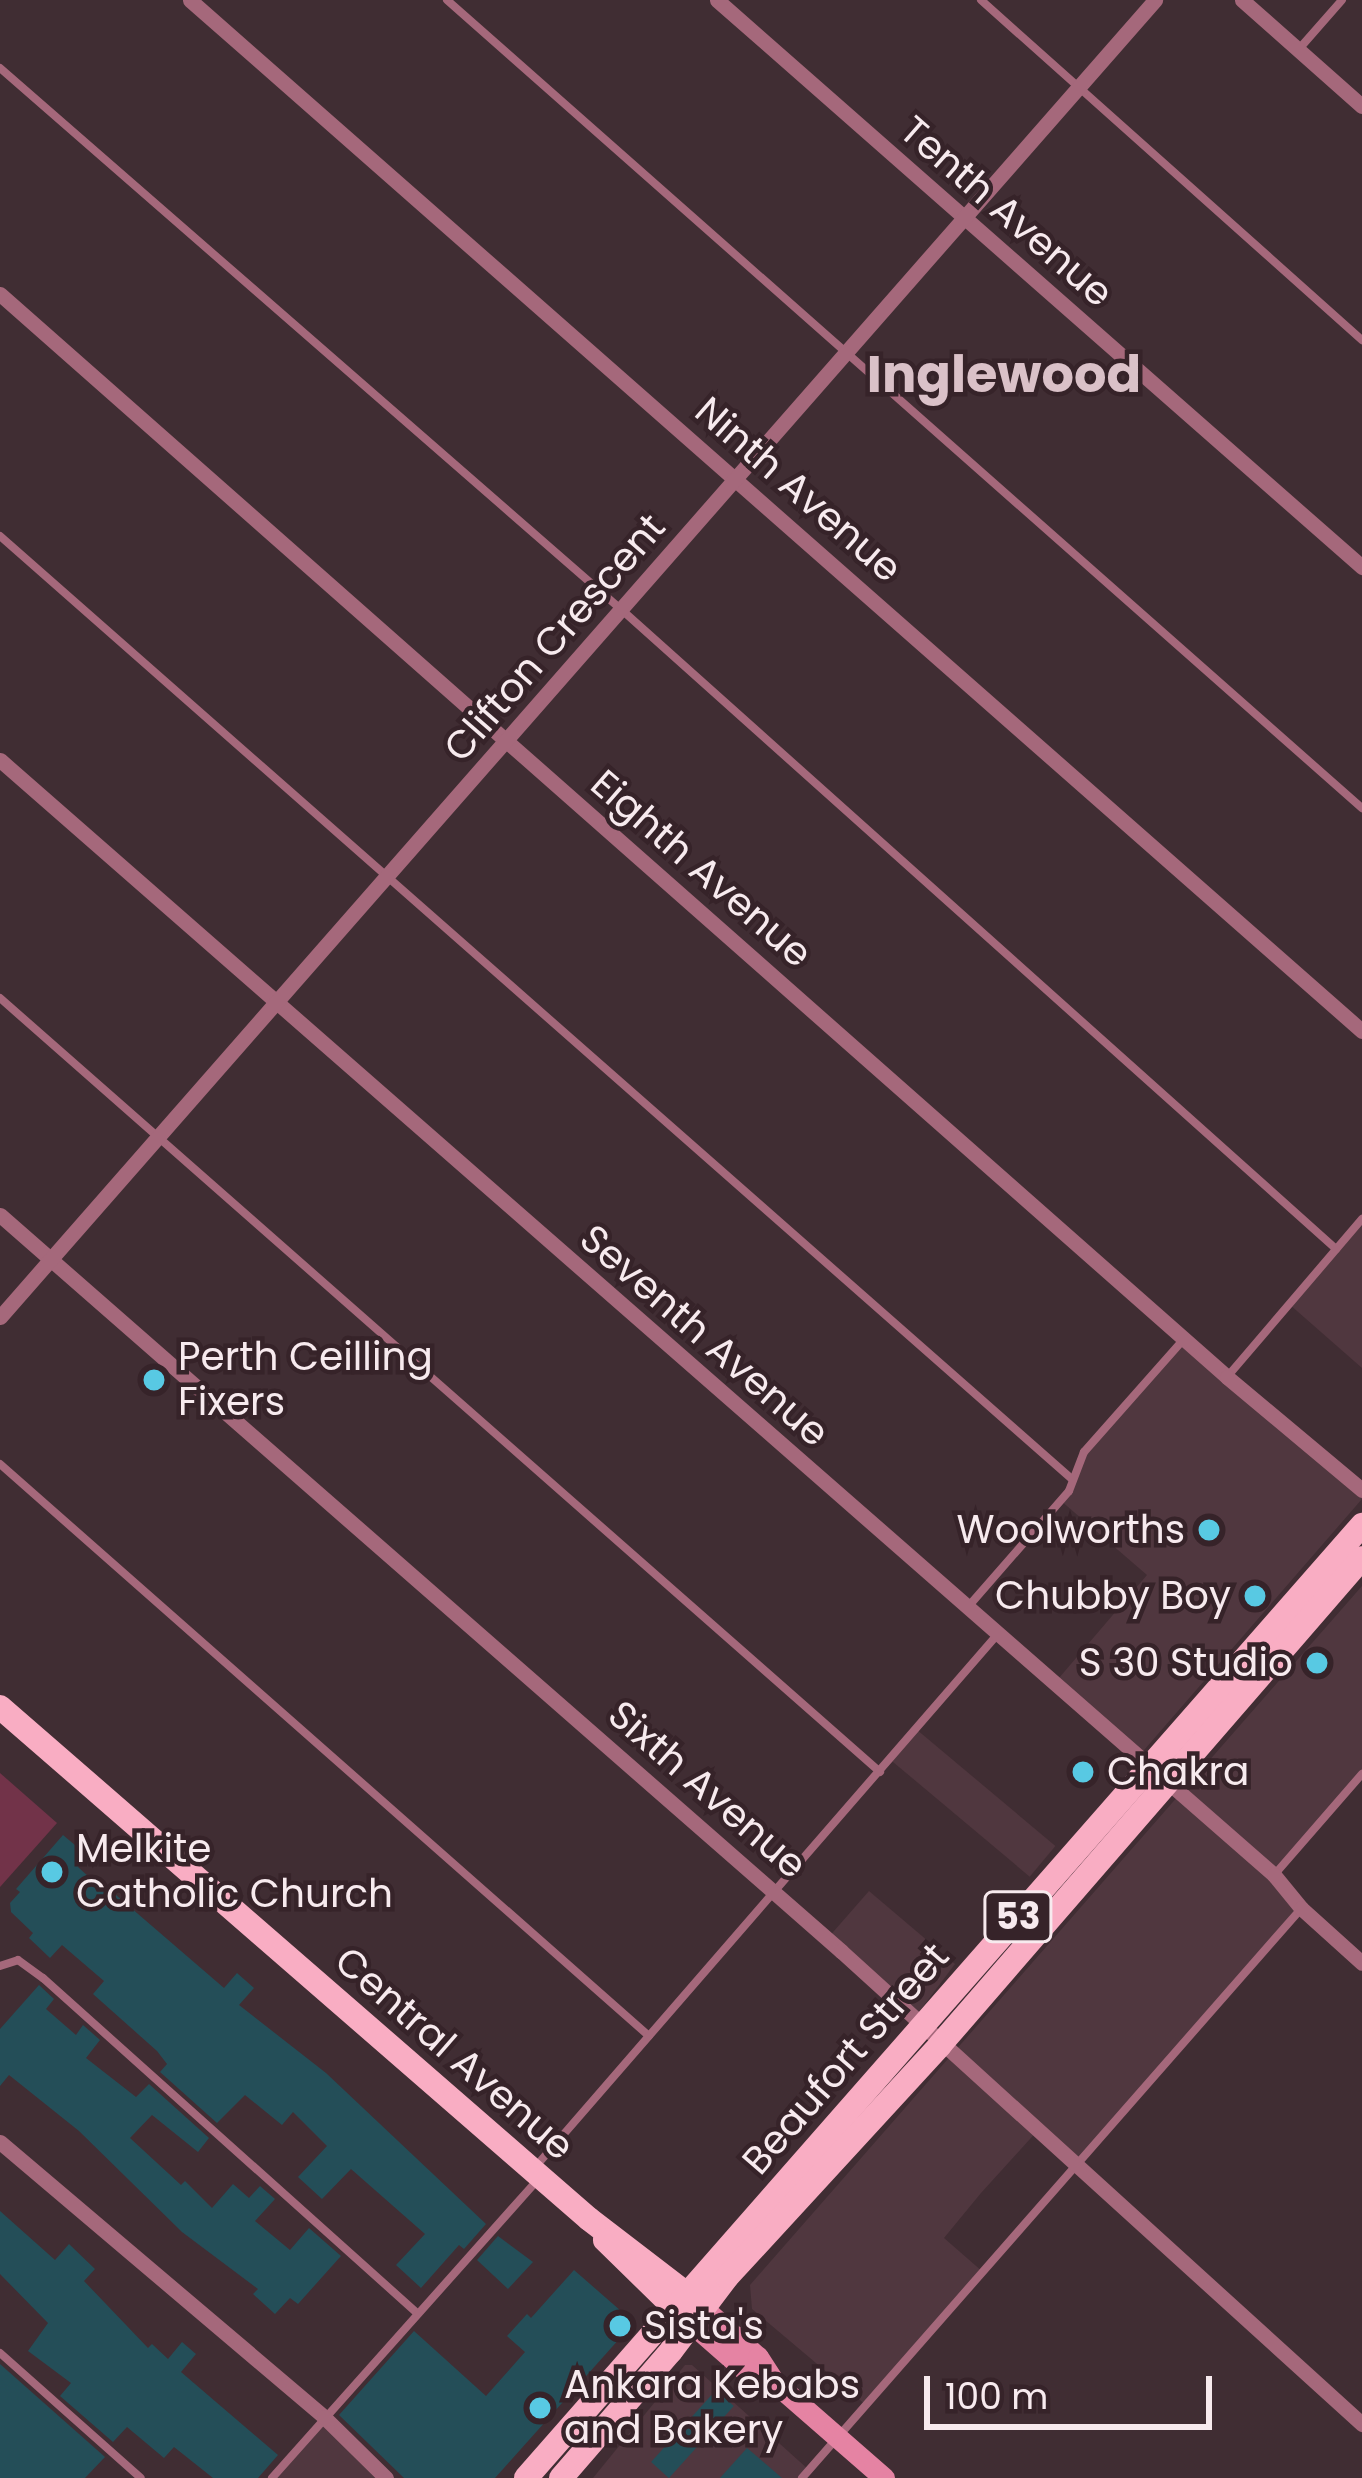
<!DOCTYPE html>
<style>
body{margin:0}
#map{position:relative;width:1362px;height:2478px;overflow:hidden;background:#402d33;font-family:Poppins,sans-serif}
div>[style]{position:absolute}
.built>*{inset:0;background:#50373f;transform-origin:0 0}
.green>*{inset:0;background:#723349}
.building>*{inset:0;background:#244e58;transform-origin:0 0}
.service>*{height:8px;margin:-4px;padding:0 4px;transform-origin:4px;border-radius:4px;background:#a5687b}
.minor>*{height:15px;margin:-7.5px;padding:0 7.5px;transform-origin:7.5px;border-radius:7.5px;background:#a5687b}
.secondary>*{height:21px;margin:-10.5px;padding:0 10.5px;transform-origin:10.5px;border-radius:10.5px;background:#e583a3}
.primary>*{height:24px;margin:-12px;padding:0 12px;transform-origin:12px;border-radius:12px;background:#f9adc3}
.dots>*{width:33px;height:33px;translate:-50% -50%;box-sizing:border-box;border:6px solid #362329;border-radius:50%}
span{translate:-50% -50%;white-space:nowrap;text-align:center;line-height:1.15;-webkit-text-stroke:9px #362329;paint-order:stroke}
.shield-label span{padding:3px 9px;background:#362329;border:3px solid;border-radius:9px;-webkit-text-stroke-width:0}
.shield-label{font-size:36px;color:#f7eaee;font-weight:700}
.street-label{font-size:39px;color:#f7eaee}
.poi-label{font-size:39px;color:#f7eaee}
.left{translate:0 -50%;text-align:left}
.right{translate:-100% -50%;text-align:right}
.district-label{font-size:51px;color:#dac1c8;font-weight:700}
.scale{position:absolute;left:924px;top:2376px;width:288px;height:54px;box-sizing:border-box;border:6px solid #f7eaee;border-top:0;padding-left:15px;font-size:36px;line-height:42px;white-space:nowrap;color:#f7eaee;-webkit-text-stroke:9px #362329;paint-order:stroke}
</style>
<div id="map">
<div class="built">
<div style="clip-path:polygon(1362px 1219px,1362px 1368px,1289px 1304px)"></div>
<div style="clip-path:polygon(1184px 1339px,1362px 1490px,1362px 1499px,1138px 1757px,1053px 1685px,1147px 1575px,1060px 1500px,1084px 1452px)"></div>
<div style="clip-path:polygon(1362px 1586px,1362px 1774px,1274px 1875px,1301px 1908px,1077px 2163px,1039px 2129px,981px 2193px,944px 2238px,983px 2272px,867px 2406px,752px 2309px,750px 2285px)"></div>
<div style="left:916px;top:1729px;width:182px;height:40px;rotate:40deg"></div>
<div style="clip-path:polygon(869px 1891px,955px 1964px,912px 2021px,827px 1939px)"></div>
<div style="clip-path:polygon(685px 2365px,692px 2365px,809px 2470px,802px 2478px,593px 2478px)"></div>
<div style="clip-path:polygon(324px 2417px,386px 2478px,272px 2478px)"></div>
</div>
<div class="green">
<div style="clip-path:polygon(0 1773px,57px 1823px,0 1887px)"></div>
</div>
<div class="building">
<div style="clip-path:polygon(63px 1835px,88px 1856px,78px 1867px,113px 1899px,116px 1895px,224px 1988px,237px 1973px,254px 1988px,239px 2005px,326px 2073px,486px 2224px,464px 2249px,459px 2245px,421px 2288px,396px 2265px,425px 2234px,351px 2169px,322px 2199px,298px 2177px,327px 2146px,293px 2112px,282px 2125px,245px 2095px,217px 2123px,160px 2072px,167px 2064px,157px 2051px,93px 1994px,104px 1981px,62px 1945px,50px 1958px,29px 1938px,33px 1933px,11px 1912px,10px 1903px,20px 1892px,16px 1889px)"></div>
<div style="clip-path:polygon(39px 1985px,54px 1999px,46px 2009px,76px 2035px,83px 2025px,100px 2040px,86px 2058px,136px 2097px,149px 2084px,209px 2138px,198px 2152px,152px 2115px,130px 2138px,181px 2185px,185px 2181px,212px 2208px,233px 2184px,249px 2198px,260px 2186px,275px 2199px,255px 2221px,290px 2250px,309px 2228px,341px 2256px,298px 2304px,290px 2298px,275px 2314px,253px 2294px,258px 2289px,182px 2232px,79px 2131px,9px 2075px,0 2086px,0 2029px)"></div>
<div style="clip-path:polygon(0 2211px,55px 2260px,69px 2244px,95px 2269px,84px 2281px,148px 2348px,152px 2344px,168px 2359px,182px 2342px,196px 2354px,181px 2372px,278px 2455px,258px 2478px,213px 2478px,174px 2447px,164px 2458px,127px 2427px,113px 2442px,60px 2396px,71px 2383px,28px 2351px,48px 2323px,0 2274px)"></div>
<div style="clip-path:polygon(498px 2236px,533px 2262px,508px 2289px,477px 2260px)"></div>
<div style="clip-path:polygon(574px 2270px,621px 2311px,629px 2328px,495px 2478px,404px 2478px,339px 2415px,414px 2331px,486px 2396px,525px 2352px,507px 2336px,527px 2314px,531px 2318px)"></div>
<div style="clip-path:polygon(0 2364px,105px 2457px,85px 2478px,0 2478px)"></div>
<div style="left:716px;top:2390px;width:24px;height:97px;rotate:42deg"></div>
<div style="clip-path:polygon(747px 2448px,782px 2478px,720px 2478px)"></div>
</div>
<div class="service">
<div style="left:447px;top:0;width:1221px;rotate:41.45deg"></div>
<div style="left:981px;top:0;width:511px;rotate:41.75deg"></div>
<div style="left:1299px;top:49px;width:65px;rotate:-48.7deg"></div>
<div style="left:0;top:68px;width:826px;rotate:41.08deg"></div>
<div style="left:623px;top:611px;width:957px;rotate:41.82deg"></div>
<div style="left:0;top:536px;width:1428px;rotate:41.34deg"></div>
<div style="left:0;top:998px;width:1172px;rotate:41.33deg"></div>
<div style="left:1227px;top:1377px;width:208px;rotate:-49.5deg"></div>
<div style="left:0;top:1464px;width:865px;rotate:41.39deg"></div>
<div style="left:967px;top:1608px;width:155px;rotate:-48.9deg"></div>
<div style="left:1069px;top:1491px;width:42px;rotate:-69deg"></div>
<div style="left:1084px;top:1452px;width:151px;rotate:-48.5deg"></div>
<div style="left:1275px;top:1874px;width:133px;rotate:-49deg"></div>
<div style="left:0;top:1966px;width:19px;rotate:-18deg"></div>
<div style="left:18px;top:1960px;width:31px;rotate:36deg"></div>
<div style="left:43px;top:1978px;width:502px;rotate:41.85deg"></div>
<div style="left:537px;top:2165px;width:700px;rotate:-49.05deg"></div>
<div style="left:0;top:2353px;width:188px;rotate:41.6deg"></div>
<div style="left:272px;top:2478px;width:400px;rotate:-48.3deg"></div>
<div style="left:802px;top:2478px;width:755px;rotate:-48.76deg"></div>
</div>
<div class="minor">
<div style="left:190px;top:0;width:1561px;rotate:41.34deg"></div>
<div style="left:717px;top:0;width:859px;rotate:41.32deg"></div>
<div style="left:1242px;top:0;width:160px;rotate:41.5deg"></div>
<div style="left:0;top:294px;width:1637px;rotate:41.43deg"></div>
<div style="left:1227px;top:1377px;width:176px;rotate:39.9deg"></div>
<div style="left:0;top:760px;width:1693px;rotate:41.19deg"></div>
<div style="left:1274px;top:1875px;width:43px;rotate:50.7deg"></div>
<div style="left:1301px;top:1908px;width:82px;rotate:42deg"></div>
<div style="left:0;top:1215px;width:1118px;rotate:41.19deg"></div>
<div style="left:841px;top:1951px;width:704px;rotate:42.24deg"></div>
<div style="left:0;top:1317px;width:1752px;rotate:-48.75deg"></div>
<div style="left:0;top:2142px;width:425px;rotate:40.3deg"></div>
<div style="left:324px;top:2417px;width:87px;rotate:44.5deg"></div>
</div>
<div class="secondary">
<div style="left:702px;top:2307px;width:75px;rotate:41.8deg"></div>
<div style="left:758px;top:2357px;width:30px;rotate:57deg"></div>
<div style="left:774px;top:2382px;width:146px;rotate:41.1deg"></div>
<div style="left:689px;top:2321px;width:76px;rotate:41.3deg"></div>
<div style="left:746px;top:2371px;width:29px;rotate:22deg"></div>
</div>
<div class="primary">
<div style="left:0;top:1707px;width:780px;rotate:41deg"></div>
<div style="left:589px;top:2219px;width:135px;rotate:37.5deg"></div>
<div style="left:605px;top:2240px;width:109px;rotate:44.3deg"></div>
<div style="left:526px;top:2478px;width:1268px;rotate:-48.74deg"></div>
<div style="left:561px;top:2478px;width:168px;rotate:-49.1deg"></div>
<div style="left:671px;top:2351px;width:93px;rotate:-52.9deg"></div>
<div style="left:727px;top:2277px;width:315px;rotate:-47.4deg"></div>
<div style="left:940px;top:2045px;width:644px;rotate:-49.09deg"></div>
</div>
<div class="dots">
<div style="left:154px;top:1380px;background:#58c9e3"></div>
<div style="left:1209px;top:1530px;background:#58c9e3"></div>
<div style="left:1255px;top:1596px;background:#58c9e3"></div>
<div style="left:1317px;top:1663px;background:#58c9e3"></div>
<div style="left:1083px;top:1772px;background:#58c9e3"></div>
<div style="left:52px;top:1872px;background:#58c9e3"></div>
<div style="left:620px;top:2326px;background:#58c9e3"></div>
<div style="left:540px;top:2408px;background:#58c9e3"></div>
</div>
<div class="shield-label">
<span style="left:1018px;top:1917px">53</span>
</div>
<div class="street-label">
<span style="left:1006px;top:212px;rotate:41deg">Tenth Avenue</span>
<span style="left:798px;top:490px;rotate:41deg">Ninth Avenue</span>
<span style="left:555px;top:638px;rotate:-49deg">Clifton Crescent</span>
<span style="left:701px;top:869px;rotate:41deg">Eighth Avenue</span>
<span style="left:704px;top:1336px;rotate:41deg">Seventh Avenue</span>
<span style="left:707px;top:1790px;rotate:41deg">Sixth Avenue</span>
<span style="left:454px;top:2054px;rotate:41deg">Central Avenue</span>
<span style="left:846px;top:2059px;rotate:-49deg">Beaufort Street</span>
</div>
<div class="poi-label">
<span class="left" style="left:178px;top:1380px">Perth Ceilling<br>Fixers</span>
<span class="right" style="left:1185px;top:1530px">Woolworths</span>
<span class="right" style="left:1231px;top:1596px">Chubby Boy</span>
<span class="right" style="left:1293px;top:1663px">S 30 Studio</span>
<span class="left" style="left:1107px;top:1772px">Chakra</span>
<span class="left" style="left:76px;top:1872px">Melkite<br>Catholic Church</span>
<span class="left" style="left:644px;top:2326px">Sista's</span>
<span class="left" style="left:564px;top:2408px">Ankara Kebabs<br>and Bakery</span>
</div>
<div class="district-label">
<span style="left:1004px;top:374px">Inglewood</span>
</div>
<div class="scale">100 m</div>
</div>
